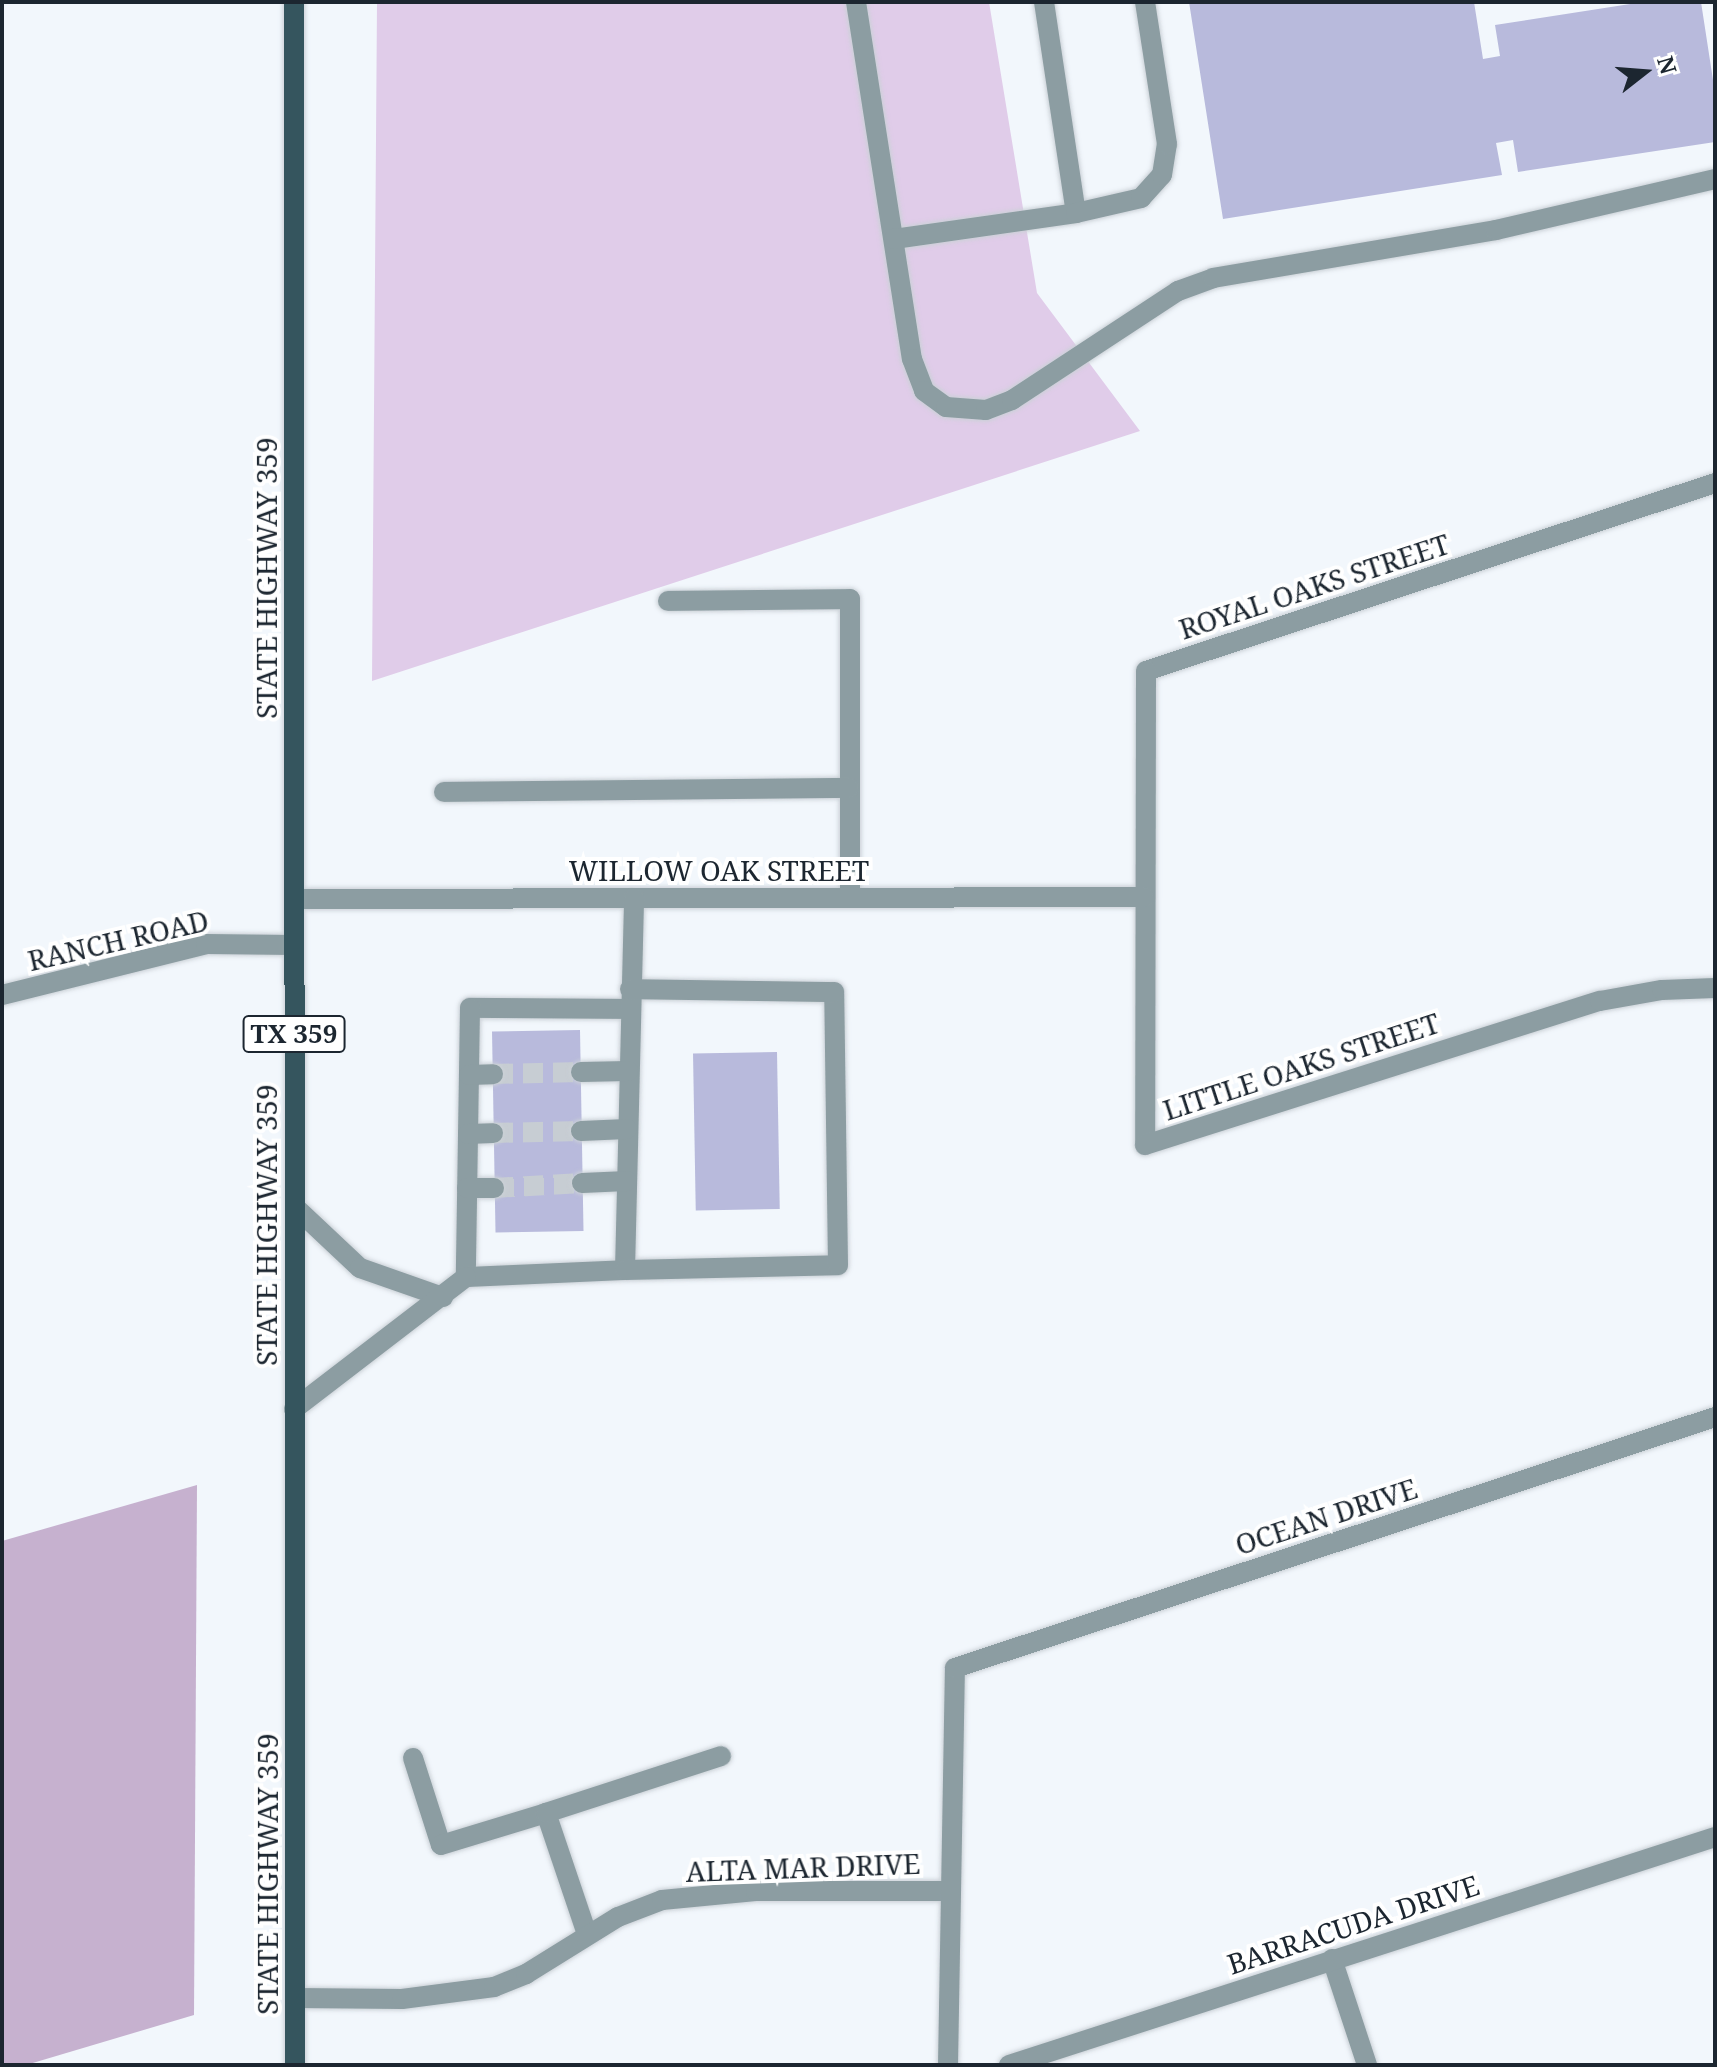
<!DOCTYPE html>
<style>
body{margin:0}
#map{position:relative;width:1717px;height:2067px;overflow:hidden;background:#f2f7fc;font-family:"Noto Serif",serif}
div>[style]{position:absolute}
.green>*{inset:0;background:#e0cce9}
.forest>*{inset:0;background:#c6b1cf}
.building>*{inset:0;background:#b8badc;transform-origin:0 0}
.minor-tunnel>*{height:20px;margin-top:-10px;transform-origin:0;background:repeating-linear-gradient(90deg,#c7cdd3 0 20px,transparent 0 30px)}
.roads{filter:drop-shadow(0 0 2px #cbd1d7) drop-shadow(0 0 2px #cbd1d7)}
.minor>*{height:20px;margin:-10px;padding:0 10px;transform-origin:10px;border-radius:10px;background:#8c9da2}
.major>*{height:20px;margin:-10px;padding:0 10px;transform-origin:10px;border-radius:10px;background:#35555e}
span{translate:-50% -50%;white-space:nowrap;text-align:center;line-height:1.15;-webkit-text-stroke:8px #fff;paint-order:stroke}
.shield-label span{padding:2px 6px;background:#fff;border:2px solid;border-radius:6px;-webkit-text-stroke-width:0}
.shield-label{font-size:26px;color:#1c2630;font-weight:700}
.street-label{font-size:28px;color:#1c2630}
.frame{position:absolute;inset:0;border:4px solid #1c2630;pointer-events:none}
.north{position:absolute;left:1605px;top:32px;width:80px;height:80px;-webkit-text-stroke:6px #fff;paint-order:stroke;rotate:73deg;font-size:22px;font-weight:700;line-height:32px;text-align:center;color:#1c2630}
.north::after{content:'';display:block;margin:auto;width:28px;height:36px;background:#1c2630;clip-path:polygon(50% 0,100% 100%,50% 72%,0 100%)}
</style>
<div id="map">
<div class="green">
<div style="clip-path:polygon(377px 2px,989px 2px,1037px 293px,1140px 431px,372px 681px)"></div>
</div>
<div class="forest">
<div style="clip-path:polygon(197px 1485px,194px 2015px,26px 2065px,2px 2065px,2px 1541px)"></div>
</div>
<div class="building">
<div style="clip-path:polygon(1189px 2px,1474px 2px,1483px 59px,1500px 56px,1495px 25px,1643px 2px,1701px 2px,1715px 93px,1715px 142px,1518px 172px,1513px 140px,1496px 143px,1502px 175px,1223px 219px)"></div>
<div style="left:580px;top:1030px;width:201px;height:88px;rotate:89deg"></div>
<div style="left:777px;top:1052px;width:157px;height:84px;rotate:89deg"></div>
</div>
<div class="minor-tunnel">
<div style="left:493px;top:1074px;width:88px;rotate:-1.3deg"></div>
<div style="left:493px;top:1133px;width:88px;rotate:-1.3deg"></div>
<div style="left:494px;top:1188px;width:88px;rotate:-3.3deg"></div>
</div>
<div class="roads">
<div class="minor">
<div style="left:856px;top:2px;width:361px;rotate:81.1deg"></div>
<div style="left:912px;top:359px;width:34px;rotate:69deg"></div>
<div style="left:924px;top:391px;width:27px;rotate:36deg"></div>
<div style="left:946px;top:407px;width:40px;rotate:4.3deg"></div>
<div style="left:986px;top:410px;width:28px;rotate:-21deg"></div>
<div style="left:1012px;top:400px;width:199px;rotate:-33.3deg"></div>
<div style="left:1178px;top:291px;width:37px;rotate:-20deg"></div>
<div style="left:1213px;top:278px;width:287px;rotate:-9.6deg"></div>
<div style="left:1496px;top:230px;width:225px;rotate:-13.1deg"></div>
<div style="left:1044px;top:2px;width:213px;rotate:81.4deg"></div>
<div style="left:894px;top:239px;width:184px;rotate:-8.1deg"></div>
<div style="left:1076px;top:213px;width:67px;rotate:-13deg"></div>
<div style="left:1141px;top:198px;width:31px;rotate:-48deg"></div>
<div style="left:1162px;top:175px;width:31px;rotate:-81deg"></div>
<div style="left:1167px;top:144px;width:144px;rotate:-98.8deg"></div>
<div style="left:1715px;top:483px;width:599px;rotate:161.72deg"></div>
<div style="left:1146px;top:671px;width:474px;rotate:90.1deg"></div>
<div style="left:1145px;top:1145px;width:477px;rotate:-17.6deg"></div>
<div style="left:1600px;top:1001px;width:63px;rotate:-10.1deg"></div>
<div style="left:1662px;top:990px;width:53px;rotate:-2.2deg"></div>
<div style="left:668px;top:601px;width:182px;rotate:-0.6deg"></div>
<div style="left:850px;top:599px;width:298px;rotate:90deg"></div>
<div style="left:444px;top:792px;width:405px;rotate:-0.6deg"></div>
<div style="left:295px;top:899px;width:849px;rotate:-0.13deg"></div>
<div style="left:2px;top:995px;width:210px;rotate:-14deg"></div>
<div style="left:206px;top:944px;width:88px;rotate:0.7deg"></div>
<div style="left:628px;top:1009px;width:158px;rotate:-179.6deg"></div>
<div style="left:470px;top:1008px;width:269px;rotate:90.9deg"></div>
<div style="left:466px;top:1277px;width:159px;rotate:-2.5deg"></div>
<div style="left:625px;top:1270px;width:372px;rotate:-88.6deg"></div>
<div style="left:581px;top:1072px;width:47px;rotate:-1.2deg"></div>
<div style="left:469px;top:1075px;width:24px;rotate:-2deg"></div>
<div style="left:581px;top:1131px;width:46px;rotate:-2.5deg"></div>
<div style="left:468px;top:1134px;width:25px;rotate:-2deg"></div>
<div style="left:582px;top:1183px;width:45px;rotate:-2.5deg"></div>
<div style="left:467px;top:1188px;width:27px"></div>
<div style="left:295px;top:1207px;width:89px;rotate:43.2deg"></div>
<div style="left:360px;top:1268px;width:88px;rotate:19.3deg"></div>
<div style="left:625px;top:1270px;width:213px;rotate:-1.3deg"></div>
<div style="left:838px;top:1265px;width:273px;rotate:-90.8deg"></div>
<div style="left:834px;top:992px;width:204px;rotate:-179.2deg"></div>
<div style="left:294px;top:1409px;width:217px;rotate:-37.5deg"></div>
<div style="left:413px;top:1758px;width:91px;rotate:72.2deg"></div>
<div style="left:441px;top:1845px;width:110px;rotate:-16.9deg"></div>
<div style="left:546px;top:1813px;width:128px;rotate:71.3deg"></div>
<div style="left:546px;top:1813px;width:184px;rotate:-18deg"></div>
<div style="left:1332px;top:1959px;width:112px;rotate:71.7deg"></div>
<div style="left:295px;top:1998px;width:107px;rotate:0.5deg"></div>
<div style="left:402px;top:1999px;width:93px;rotate:-7.4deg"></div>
<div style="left:494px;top:1987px;width:35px;rotate:-22deg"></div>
<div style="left:526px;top:1974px;width:108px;rotate:-31.8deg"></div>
<div style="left:618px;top:1917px;width:47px;rotate:-21.1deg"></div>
<div style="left:662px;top:1900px;width:94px;rotate:-5.5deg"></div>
<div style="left:756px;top:1891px;width:195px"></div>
<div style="left:948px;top:2065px;width:397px;rotate:-89deg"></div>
<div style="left:955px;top:1668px;width:800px;rotate:-18.28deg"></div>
<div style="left:1009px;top:2065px;width:742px;rotate:-17.9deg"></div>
</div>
<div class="major">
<div style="left:294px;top:2px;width:2063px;rotate:89.97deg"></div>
</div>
</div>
<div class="shield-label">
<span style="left:294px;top:1034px">TX 359</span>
</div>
<div class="street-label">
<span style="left:266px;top:578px;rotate:-90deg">STATE HIGHWAY 359</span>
<span style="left:1314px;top:586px;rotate:-18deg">ROYAL OAKS STREET</span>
<span style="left:719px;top:870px">WILLOW OAK STREET</span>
<span style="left:118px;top:940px;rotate:-13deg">RANCH ROAD</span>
<span style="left:1301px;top:1066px;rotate:-18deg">LITTLE OAKS STREET</span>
<span style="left:266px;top:1225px;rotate:-90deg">STATE HIGHWAY 359</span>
<span style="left:1326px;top:1516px;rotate:-18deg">OCEAN DRIVE</span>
<span style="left:803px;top:1867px;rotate:-2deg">ALTA MAR DRIVE</span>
<span style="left:267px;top:1874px;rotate:-90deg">STATE HIGHWAY 359</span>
<span style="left:1353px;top:1924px;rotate:-18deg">BARRACUDA DRIVE</span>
</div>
<div class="frame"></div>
<div class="north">N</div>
</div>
